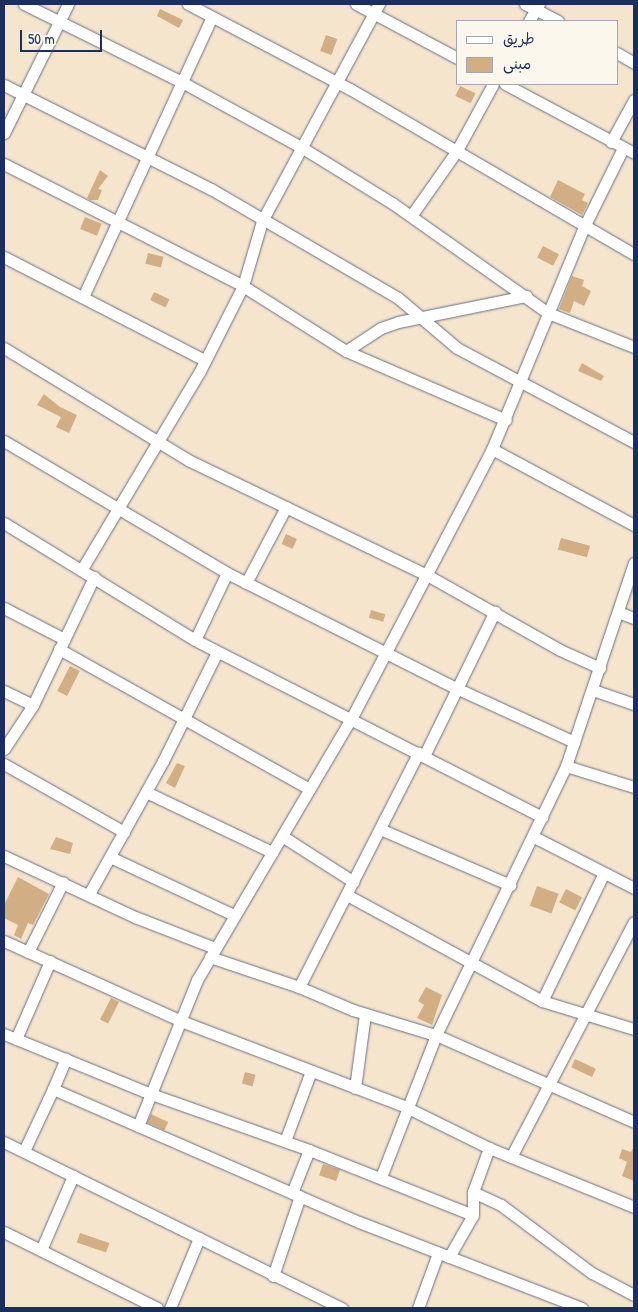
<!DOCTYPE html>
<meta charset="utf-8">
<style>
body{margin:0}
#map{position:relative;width:638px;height:1312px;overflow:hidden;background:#f5e5cd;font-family:"Patrick Hand","Playpen Sans Arabic",sans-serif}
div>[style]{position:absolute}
.building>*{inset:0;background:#d2ae85;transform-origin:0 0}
.roads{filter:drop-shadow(0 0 1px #676f85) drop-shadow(0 0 1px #676f85)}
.minor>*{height:11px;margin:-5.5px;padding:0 5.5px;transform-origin:5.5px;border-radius:5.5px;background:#fff}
span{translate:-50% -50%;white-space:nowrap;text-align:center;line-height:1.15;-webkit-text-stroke:5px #fbf7ec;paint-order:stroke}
.frame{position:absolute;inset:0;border:5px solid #1b2f5e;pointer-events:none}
.legend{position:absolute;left:456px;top:20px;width:162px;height:65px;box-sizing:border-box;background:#fbf7ec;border:1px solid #a1a7b3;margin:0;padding:6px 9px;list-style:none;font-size:15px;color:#1b2f5e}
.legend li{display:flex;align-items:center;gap:10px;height:25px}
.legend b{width:25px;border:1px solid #a1a7b3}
.scale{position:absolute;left:20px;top:30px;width:82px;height:22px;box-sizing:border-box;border:2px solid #1b2f5e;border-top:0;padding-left:6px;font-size:15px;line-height:18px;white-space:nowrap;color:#1b2f5e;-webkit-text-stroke:4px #fbf7ec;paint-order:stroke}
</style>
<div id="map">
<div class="building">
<div style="clip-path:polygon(160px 9px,183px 20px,179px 28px,157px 16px)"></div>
<div style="left:326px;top:35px;width:12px;height:17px;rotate:20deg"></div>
<div style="left:460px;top:86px;width:17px;height:11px;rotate:25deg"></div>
<div style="clip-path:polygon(100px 170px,108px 176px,98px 189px,102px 190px,98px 200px,90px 200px,87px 198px)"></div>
<div style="clip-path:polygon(558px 180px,585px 194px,582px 200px,588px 203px,582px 215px,550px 197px)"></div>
<div style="left:85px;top:217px;width:18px;height:13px;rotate:22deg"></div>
<div style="left:543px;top:246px;width:18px;height:13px;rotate:27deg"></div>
<div style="left:148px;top:253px;width:16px;height:11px;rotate:14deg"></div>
<div style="clip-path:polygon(572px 276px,584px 280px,582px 286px,591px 291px,584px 306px,574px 301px,570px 313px,559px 309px)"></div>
<div style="left:154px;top:292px;width:17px;height:9px;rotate:25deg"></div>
<div style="clip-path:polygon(582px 363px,604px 376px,601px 381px,578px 371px)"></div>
<div style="clip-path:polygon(44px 394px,60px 407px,77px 415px,69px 433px,56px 427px,61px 417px,37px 405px)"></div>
<div style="left:286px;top:534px;width:12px;height:11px;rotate:24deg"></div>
<div style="left:561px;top:538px;width:30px;height:12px;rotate:15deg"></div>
<div style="left:371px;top:610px;width:15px;height:8px;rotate:16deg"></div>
<div style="left:70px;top:666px;width:11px;height:28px;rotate:27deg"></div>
<div style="clip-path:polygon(177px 763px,185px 766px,175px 788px,166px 783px)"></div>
<div style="clip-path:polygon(56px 837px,73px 843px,70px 854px,50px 849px)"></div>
<div style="clip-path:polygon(18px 877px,49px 894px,33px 925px,28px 923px,21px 939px,14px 935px,18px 925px,4px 918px,4px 905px)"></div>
<div style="left:537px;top:886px;width:23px;height:21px;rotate:20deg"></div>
<div style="left:566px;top:889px;width:18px;height:15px;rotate:27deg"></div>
<div style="clip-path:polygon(426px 987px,442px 995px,432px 1025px,417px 1018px,424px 1005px,418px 1001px)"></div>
<div style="left:111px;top:998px;width:9px;height:24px;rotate:27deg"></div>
<div style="left:575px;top:1059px;width:23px;height:9px;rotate:25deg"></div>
<div style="left:245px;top:1072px;width:11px;height:12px;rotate:15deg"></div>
<div style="left:151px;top:1114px;width:19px;height:9px;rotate:25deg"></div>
<div style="clip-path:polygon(634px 1146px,634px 1181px,622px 1176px,627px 1162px,619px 1158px,622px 1149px,631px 1152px)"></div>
<div style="left:323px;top:1164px;width:18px;height:12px;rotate:19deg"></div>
<div style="left:80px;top:1233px;width:31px;height:10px;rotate:19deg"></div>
</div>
<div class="roads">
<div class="minor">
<div style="left:24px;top:4px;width:174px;rotate:26.3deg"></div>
<div style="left:180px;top:81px;width:138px;rotate:28.6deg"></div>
<div style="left:301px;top:147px;width:107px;rotate:31.6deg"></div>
<div style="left:392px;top:203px;width:191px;rotate:35.2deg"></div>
<div style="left:548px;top:313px;width:92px;rotate:21.6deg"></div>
<div style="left:188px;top:4px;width:183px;rotate:27.7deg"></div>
<div style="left:350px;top:89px;width:328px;rotate:30.2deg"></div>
<div style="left:356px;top:4px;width:115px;rotate:28.1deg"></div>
<div style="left:525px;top:4px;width:37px;rotate:27deg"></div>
<div style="left:529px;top:21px;width:20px;rotate:-60deg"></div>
<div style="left:617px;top:53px;width:20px;rotate:30deg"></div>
<div style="left:505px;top:84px;width:146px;rotate:28.1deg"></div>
<div style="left:4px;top:85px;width:232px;rotate:26.7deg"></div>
<div style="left:211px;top:189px;width:216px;rotate:30.2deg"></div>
<div style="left:398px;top:298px;width:77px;rotate:40.3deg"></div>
<div style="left:457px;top:348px;width:200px;rotate:28deg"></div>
<div style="left:4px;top:133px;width:144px;rotate:-63.6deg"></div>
<div style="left:611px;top:142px;width:48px;rotate:-61.3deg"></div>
<div style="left:4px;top:164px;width:268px;rotate:27deg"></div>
<div style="left:243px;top:286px;width:122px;rotate:32.3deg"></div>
<div style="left:346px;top:351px;width:174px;rotate:23.3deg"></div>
<div style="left:411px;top:216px;width:78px;rotate:-54.9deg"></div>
<div style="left:456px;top:152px;width:77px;rotate:-61.4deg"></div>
<div style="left:4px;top:257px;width:225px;rotate:27.2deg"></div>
<div style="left:83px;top:297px;width:308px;rotate:-65.3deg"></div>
<div style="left:4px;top:348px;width:215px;rotate:31.3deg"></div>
<div style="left:188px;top:460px;width:265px;rotate:25.7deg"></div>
<div style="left:427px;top:575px;width:153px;rotate:29.4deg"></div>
<div style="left:560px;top:650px;width:44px;rotate:24.2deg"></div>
<div style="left:346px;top:351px;width:42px;rotate:-33.3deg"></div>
<div style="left:381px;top:328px;width:18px;rotate:-19deg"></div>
<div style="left:398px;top:322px;width:131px;rotate:-11.5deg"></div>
<div style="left:4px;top:441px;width:259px;rotate:30.6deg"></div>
<div style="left:227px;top:573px;width:256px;rotate:26.7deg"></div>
<div style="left:456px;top:688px;width:130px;rotate:24.6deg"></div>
<div style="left:492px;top:449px;width:161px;rotate:28.2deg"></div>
<div style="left:4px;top:523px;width:224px;rotate:31.5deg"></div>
<div style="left:195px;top:640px;width:390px;rotate:27deg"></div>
<div style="left:82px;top:569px;width:230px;rotate:-59.2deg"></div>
<div style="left:200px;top:371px;width:95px;rotate:-63.2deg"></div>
<div style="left:243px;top:286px;width:68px;rotate:-73.7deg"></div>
<div style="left:262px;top:221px;width:247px;rotate:-61.7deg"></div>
<div style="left:246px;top:583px;width:86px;rotate:-62.2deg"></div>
<div style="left:4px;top:608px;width:68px;rotate:27.3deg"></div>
<div style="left:618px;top:612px;width:17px;rotate:21deg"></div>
<div style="left:195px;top:640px;width:74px;rotate:-64.5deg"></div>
<div style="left:59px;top:649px;width:287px;rotate:29.2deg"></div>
<div style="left:593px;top:690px;width:43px;rotate:18.9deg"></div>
<div style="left:4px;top:691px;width:32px;rotate:26deg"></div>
<div style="left:4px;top:749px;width:53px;rotate:-56.6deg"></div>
<div style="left:33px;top:705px;width:142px;rotate:-64.5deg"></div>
<div style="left:424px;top:756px;width:161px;rotate:-63.9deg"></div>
<div style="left:4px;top:764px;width:138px;rotate:29.5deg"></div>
<div style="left:566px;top:766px;width:71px;rotate:17.2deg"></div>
<div style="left:146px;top:792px;width:140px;rotate:25.5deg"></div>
<div style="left:380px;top:829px;width:142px;rotate:23.3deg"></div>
<div style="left:282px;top:836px;width:85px;rotate:32.6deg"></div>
<div style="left:534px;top:837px;width:112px;rotate:27deg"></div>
<div style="left:4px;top:856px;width:145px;rotate:25deg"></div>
<div style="left:135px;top:917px;width:86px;rotate:21.2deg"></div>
<div style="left:110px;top:857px;width:137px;rotate:25.1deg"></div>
<div style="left:89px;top:894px;width:152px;rotate:-60.9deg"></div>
<div style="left:163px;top:761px;width:122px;rotate:-63.6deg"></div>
<div style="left:347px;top:895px;width:222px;rotate:28.5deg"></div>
<div style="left:542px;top:1001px;width:96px;rotate:16.9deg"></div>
<div style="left:4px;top:941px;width:194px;rotate:24.3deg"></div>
<div style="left:181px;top:1021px;width:241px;rotate:20.9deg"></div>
<div style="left:406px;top:1107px;width:93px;rotate:26.3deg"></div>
<div style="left:489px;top:1148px;width:157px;rotate:22.1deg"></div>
<div style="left:28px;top:952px;width:78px;rotate:-63.4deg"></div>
<div style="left:210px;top:957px;width:94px;rotate:18.6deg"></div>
<div style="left:299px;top:987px;width:59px;rotate:23.1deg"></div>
<div style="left:353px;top:1010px;width:87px;rotate:16.8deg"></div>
<div style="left:436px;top:1035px;width:216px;rotate:23.7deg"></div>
<div style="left:299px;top:987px;width:263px;rotate:-63deg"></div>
<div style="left:542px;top:1001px;width:142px;rotate:-64.2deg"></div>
<div style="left:4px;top:1034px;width:159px;rotate:22.2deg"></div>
<div style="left:151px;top:1094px;width:168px;rotate:19.5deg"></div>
<div style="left:309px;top:1150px;width:176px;rotate:21.6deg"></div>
<div style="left:16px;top:1039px;width:85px;rotate:-66.4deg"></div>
<div style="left:355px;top:1088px;width:75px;rotate:-82.3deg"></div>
<div style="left:53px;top:1089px;width:33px;rotate:-67deg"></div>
<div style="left:138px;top:1126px;width:157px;rotate:-68deg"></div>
<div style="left:197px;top:980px;width:303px;rotate:-59.5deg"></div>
<div style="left:351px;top:719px;width:305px;rotate:-62.4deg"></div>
<div style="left:492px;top:449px;width:243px;rotate:-67.5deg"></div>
<div style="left:585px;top:225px;width:86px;rotate:-63.7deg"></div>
<div style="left:285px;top:1141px;width:75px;rotate:-69.6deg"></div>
<div style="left:4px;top:1142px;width:377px;rotate:26.2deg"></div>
<div style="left:24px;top:1151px;width:68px;rotate:-64.9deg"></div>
<div style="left:53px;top:1089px;width:334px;rotate:23.5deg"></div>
<div style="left:359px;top:1222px;width:239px;rotate:21.1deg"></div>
<div style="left:511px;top:1157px;width:265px;rotate:-62.4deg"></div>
<div style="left:381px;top:1177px;width:152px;rotate:-68.8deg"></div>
<div style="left:436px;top:1035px;width:299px;rotate:-64.2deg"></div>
<div style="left:566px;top:766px;width:214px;rotate:-71.5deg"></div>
<div style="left:473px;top:1192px;width:31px;rotate:25deg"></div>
<div style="left:501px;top:1205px;width:114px;rotate:36.8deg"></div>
<div style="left:592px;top:1273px;width:47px;rotate:27.6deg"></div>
<div style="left:292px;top:1193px;width:46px;rotate:-68.4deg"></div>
<div style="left:4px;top:1232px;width:171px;rotate:26.4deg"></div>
<div style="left:41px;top:1250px;width:81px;rotate:-66.6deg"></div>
<div style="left:449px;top:1257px;width:48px;rotate:-60.3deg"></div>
<div style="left:473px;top:1215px;width:23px;rotate:-90deg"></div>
<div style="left:473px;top:1192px;width:47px;rotate:-70deg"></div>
<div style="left:273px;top:1276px;width:84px;rotate:-71.4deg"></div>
<div style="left:170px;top:1308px;width:76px;rotate:-67.5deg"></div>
<div style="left:418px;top:1308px;width:59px;rotate:-70deg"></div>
</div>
</div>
<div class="frame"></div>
<ul class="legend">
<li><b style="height:6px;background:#fff"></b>طريق</li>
<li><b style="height:14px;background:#d2ae85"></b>مبنى</li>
</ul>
<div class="scale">50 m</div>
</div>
